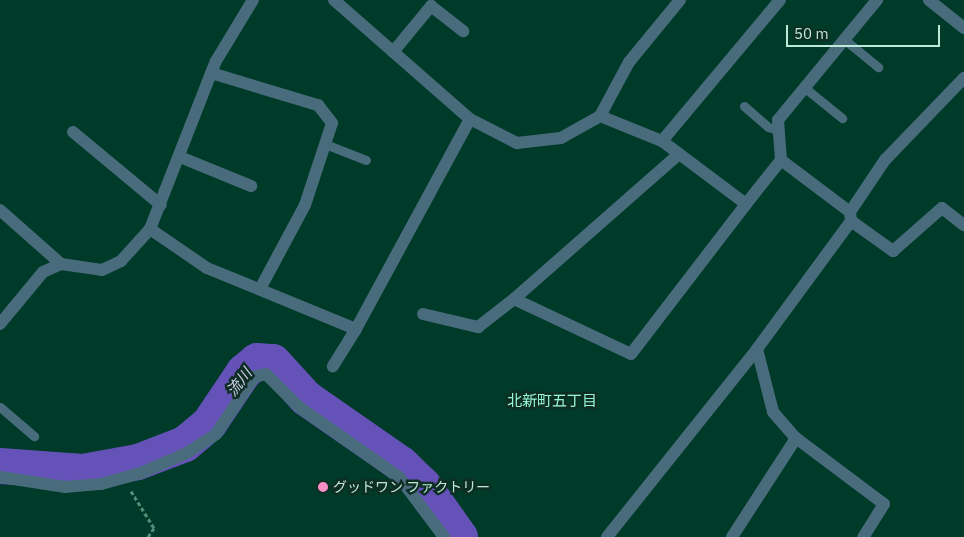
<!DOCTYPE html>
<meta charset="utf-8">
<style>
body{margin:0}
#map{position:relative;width:964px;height:537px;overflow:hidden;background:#003b2a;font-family:"IBM Plex Sans","Noto Sans JP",sans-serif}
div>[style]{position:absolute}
.river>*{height:36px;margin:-18px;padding:0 18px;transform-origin:18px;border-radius:18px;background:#6552b8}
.path>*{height:3px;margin-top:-1.5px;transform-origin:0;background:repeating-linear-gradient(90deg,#578c7a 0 4px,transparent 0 6.5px)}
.service>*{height:9px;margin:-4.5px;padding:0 4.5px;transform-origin:4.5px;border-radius:4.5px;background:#496c7d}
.minor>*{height:12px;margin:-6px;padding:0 6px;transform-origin:6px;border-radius:6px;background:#496c7d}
.dots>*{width:14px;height:14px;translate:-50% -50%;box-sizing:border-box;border:2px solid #0e2d23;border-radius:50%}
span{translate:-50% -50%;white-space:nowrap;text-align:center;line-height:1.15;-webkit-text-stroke:5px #0e2d23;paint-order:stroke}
.poi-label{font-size:14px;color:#bdead8}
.left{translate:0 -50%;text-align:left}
.water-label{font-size:15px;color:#d6d4ef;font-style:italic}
.neighbourhood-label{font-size:15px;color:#95f6d2}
.scale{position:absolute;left:786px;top:25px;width:154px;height:22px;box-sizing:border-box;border:2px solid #bdead8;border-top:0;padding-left:6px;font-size:15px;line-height:18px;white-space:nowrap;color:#bdead8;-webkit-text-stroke:4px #0e2d23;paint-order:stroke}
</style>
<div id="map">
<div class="river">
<div style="left:0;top:466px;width:83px;rotate:4.1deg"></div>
<div style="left:83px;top:472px;width:56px;rotate:-10.3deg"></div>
<div style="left:138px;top:462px;width:50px;rotate:-21deg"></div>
<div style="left:185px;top:444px;width:31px;rotate:-40deg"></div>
<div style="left:209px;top:424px;width:63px;rotate:-56.1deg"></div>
<div style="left:244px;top:372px;width:17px;rotate:-40deg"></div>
<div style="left:257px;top:361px;width:16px;rotate:4deg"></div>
<div style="left:273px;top:362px;width:49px;rotate:47.5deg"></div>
<div style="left:306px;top:398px;width:116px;rotate:34.8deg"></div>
<div style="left:401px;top:464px;width:30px;rotate:44deg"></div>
<div style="left:423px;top:485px;width:64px;rotate:54.6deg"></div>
</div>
<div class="path">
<div style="left:131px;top:491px;width:44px;rotate:58.1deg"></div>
<div style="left:154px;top:528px;width:11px;rotate:124deg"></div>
</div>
<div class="service">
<div style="left:845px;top:40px;width:43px;rotate:39.3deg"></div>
<div style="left:805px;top:88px;width:48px;rotate:39deg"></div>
<div style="left:744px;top:106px;width:32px;rotate:41deg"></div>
<div style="left:768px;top:127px;width:10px;rotate:17deg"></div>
<div style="left:325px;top:144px;width:44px;rotate:21.3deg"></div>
<div style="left:0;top:407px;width:45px;rotate:40.5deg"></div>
</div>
<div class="minor">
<div style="left:334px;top:0;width:181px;rotate:41.2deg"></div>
<div style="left:470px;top:119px;width:53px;rotate:27.1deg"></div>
<div style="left:517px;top:143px;width:44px;rotate:-6.5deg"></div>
<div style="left:561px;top:138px;width:45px;rotate:-29.4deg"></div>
<div style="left:680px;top:0;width:80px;rotate:129.4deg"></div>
<div style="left:629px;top:62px;width:61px;rotate:118.2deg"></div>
<div style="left:600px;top:116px;width:67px;rotate:22deg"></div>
<div style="left:662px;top:141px;width:105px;rotate:36.9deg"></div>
<div style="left:746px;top:204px;width:56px;rotate:-51.5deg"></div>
<div style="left:781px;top:160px;width:86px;rotate:37deg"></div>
<div style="left:929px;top:0;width:45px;rotate:38.7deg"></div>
<div style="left:393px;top:52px;width:60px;rotate:-50.4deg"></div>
<div style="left:431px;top:6px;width:41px;rotate:38deg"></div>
<div style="left:211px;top:73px;width:112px;rotate:16.7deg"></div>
<div style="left:318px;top:105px;width:23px;rotate:52deg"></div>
<div style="left:332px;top:123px;width:86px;rotate:108.2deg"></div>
<div style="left:305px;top:205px;width:95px;rotate:118.2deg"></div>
<div style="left:73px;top:132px;width:114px;rotate:39.7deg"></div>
<div style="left:662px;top:141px;width:184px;rotate:-50.1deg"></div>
<div style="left:679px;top:154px;width:220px;rotate:138.7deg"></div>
<div style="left:514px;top:299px;width:129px;rotate:25.2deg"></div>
<div style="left:631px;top:354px;width:189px;rotate:-52.5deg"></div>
<div style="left:180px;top:157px;width:77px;rotate:22.2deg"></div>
<div style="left:781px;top:160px;width:40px;rotate:-94.3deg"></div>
<div style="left:778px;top:120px;width:156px;rotate:-50.5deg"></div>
<div style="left:0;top:210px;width:81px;rotate:41.5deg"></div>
<div style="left:851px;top:221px;width:52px;rotate:35.5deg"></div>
<div style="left:893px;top:251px;width:65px;rotate:-41.3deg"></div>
<div style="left:942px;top:208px;width:28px;rotate:38deg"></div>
<div style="left:150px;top:229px;width:69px;rotate:34.4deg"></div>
<div style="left:207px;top:268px;width:161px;rotate:22.3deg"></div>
<div style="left:356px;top:329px;width:44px;rotate:121.9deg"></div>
<div style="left:423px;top:314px;width:57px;rotate:13.3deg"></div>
<div style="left:478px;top:327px;width:46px;rotate:-37.9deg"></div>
<div style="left:0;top:324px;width:67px;rotate:-50.4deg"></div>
<div style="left:43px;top:272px;width:20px;rotate:-24deg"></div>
<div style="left:61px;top:264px;width:41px;rotate:8.3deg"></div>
<div style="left:102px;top:270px;width:21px;rotate:-25deg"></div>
<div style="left:121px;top:261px;width:43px;rotate:-47.8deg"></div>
<div style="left:150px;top:229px;width:180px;rotate:-68.6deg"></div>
<div style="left:216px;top:61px;width:71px;rotate:-58.8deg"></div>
<div style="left:356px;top:329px;width:239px;rotate:-61.5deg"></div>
<div style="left:757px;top:349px;width:65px;rotate:75.7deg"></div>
<div style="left:773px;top:412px;width:35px;rotate:49deg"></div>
<div style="left:796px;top:438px;width:110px;rotate:36.9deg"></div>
<div style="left:884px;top:504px;width:39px;rotate:122deg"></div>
<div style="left:0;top:477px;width:66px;rotate:8.7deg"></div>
<div style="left:65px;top:487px;width:36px;rotate:-5deg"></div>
<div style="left:101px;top:484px;width:41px;rotate:-15.4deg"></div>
<div style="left:141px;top:473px;width:50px;rotate:-23.5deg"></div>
<div style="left:187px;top:453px;width:35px;rotate:-33deg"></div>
<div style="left:216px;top:434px;width:69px;rotate:-56.3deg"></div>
<div style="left:254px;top:377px;width:12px;rotate:-14deg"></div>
<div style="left:266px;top:374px;width:47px;rotate:45deg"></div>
<div style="left:299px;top:407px;width:122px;rotate:35deg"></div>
<div style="left:399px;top:477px;width:75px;rotate:53.1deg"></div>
<div style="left:607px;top:537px;width:241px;rotate:-51.4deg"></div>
<div style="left:757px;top:349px;width:159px;rotate:-53.7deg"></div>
<div style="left:851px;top:221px;width:9px;rotate:-96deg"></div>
<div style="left:850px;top:212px;width:63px;rotate:-56.1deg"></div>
<div style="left:885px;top:160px;width:114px;rotate:-46.1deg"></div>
<div style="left:732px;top:537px;width:118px;rotate:-57.1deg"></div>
</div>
<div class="dots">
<div style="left:323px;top:487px;background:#fa8fc7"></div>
</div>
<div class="poi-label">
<span class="left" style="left:333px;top:487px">グッドワン ファクトリー</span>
</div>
<div class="water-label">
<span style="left:239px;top:382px;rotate:-52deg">流川</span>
</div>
<div class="neighbourhood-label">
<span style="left:552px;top:401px">北新町五丁目</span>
</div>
<div class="scale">50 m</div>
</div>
